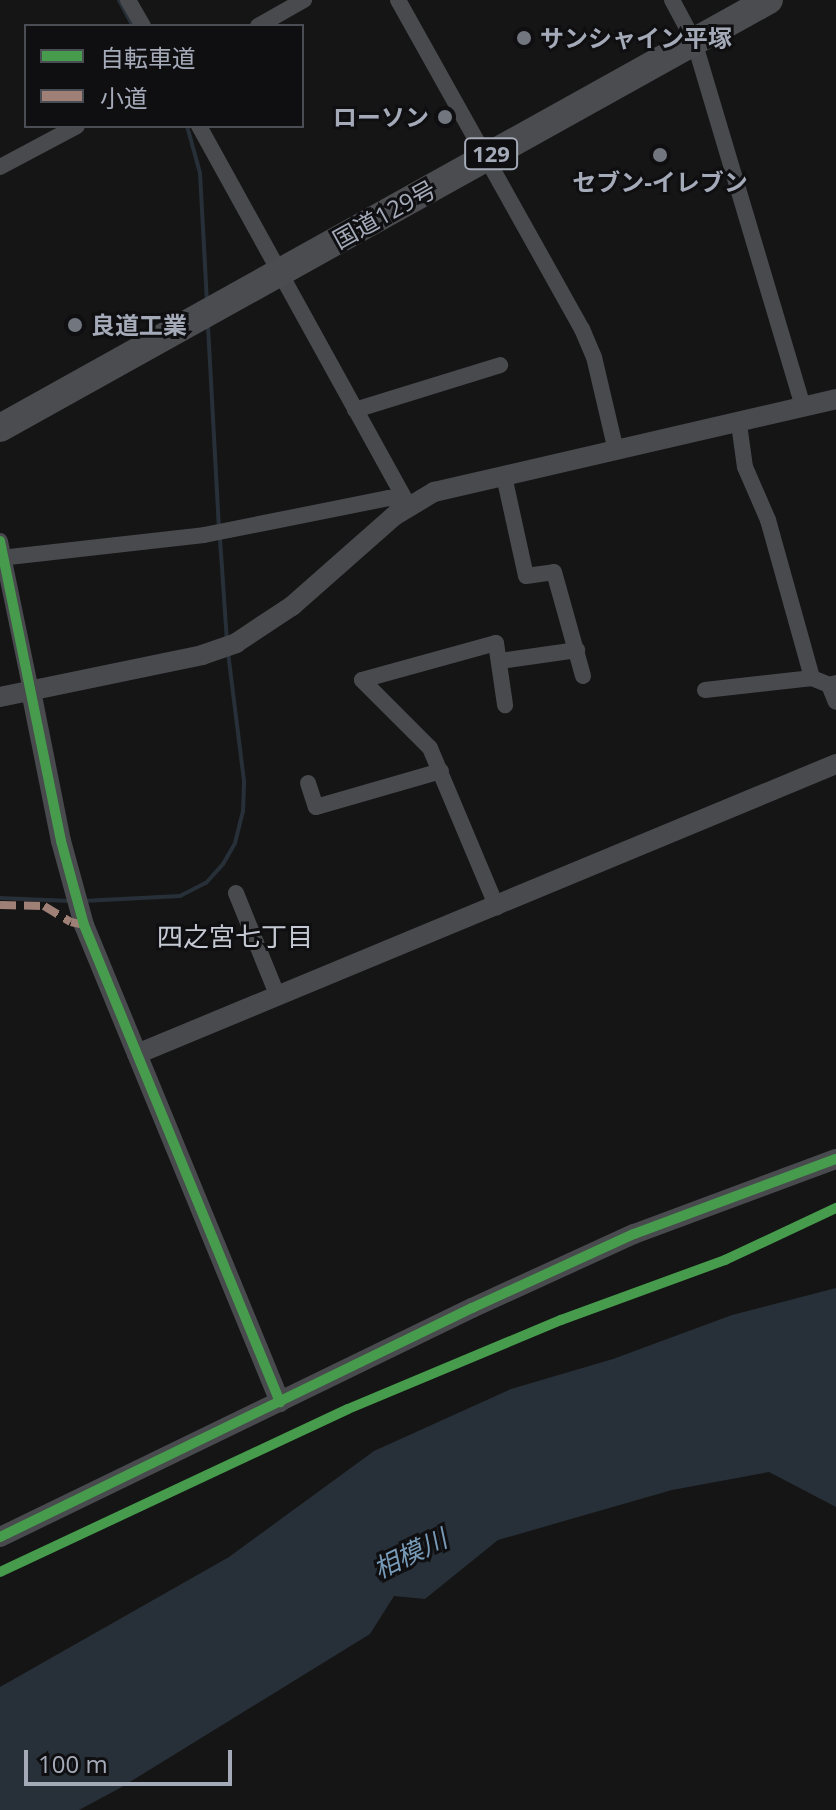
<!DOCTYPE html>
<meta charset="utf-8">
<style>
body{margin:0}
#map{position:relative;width:836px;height:1810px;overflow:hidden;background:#151515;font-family:"Open Sans","Noto Sans JP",sans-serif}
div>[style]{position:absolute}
.water>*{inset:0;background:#273038}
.stream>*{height:4px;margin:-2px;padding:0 2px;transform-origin:2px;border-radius:2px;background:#273038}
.minor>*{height:16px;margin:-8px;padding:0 8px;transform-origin:8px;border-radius:8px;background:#484a4e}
.tertiary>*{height:20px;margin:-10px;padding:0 10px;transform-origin:10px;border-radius:10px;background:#484a4e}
.trunk>*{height:28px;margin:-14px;padding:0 14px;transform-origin:14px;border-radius:14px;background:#4b4c50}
.quiet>*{height:8px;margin-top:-4px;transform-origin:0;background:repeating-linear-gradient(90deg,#9e8076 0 16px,transparent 0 24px)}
.cycleway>*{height:10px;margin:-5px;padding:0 5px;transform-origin:5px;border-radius:5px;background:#469c4c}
.dots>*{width:22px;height:22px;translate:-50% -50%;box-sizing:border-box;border:4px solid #0f0f11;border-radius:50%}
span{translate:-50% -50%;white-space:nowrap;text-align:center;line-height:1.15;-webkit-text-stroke:6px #0f0f11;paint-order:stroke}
.shield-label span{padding:2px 6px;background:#0f0f11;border:2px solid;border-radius:6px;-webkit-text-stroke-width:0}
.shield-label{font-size:22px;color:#a4aab8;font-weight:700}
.poi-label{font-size:24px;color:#a4aab8;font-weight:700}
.left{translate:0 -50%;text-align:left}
.right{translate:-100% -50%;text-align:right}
.street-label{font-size:24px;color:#a4aab8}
.neighbourhood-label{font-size:26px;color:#c5c9d3}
.water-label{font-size:26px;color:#779ab7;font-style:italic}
.legend{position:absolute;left:24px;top:24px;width:280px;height:104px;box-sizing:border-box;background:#0f0f11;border:2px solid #4b4d54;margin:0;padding:10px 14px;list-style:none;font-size:24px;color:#a4aab8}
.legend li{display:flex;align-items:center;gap:16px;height:40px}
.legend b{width:40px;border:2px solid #4b4d54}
.scale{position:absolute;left:24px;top:1750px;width:208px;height:36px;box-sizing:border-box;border:4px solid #a4aab8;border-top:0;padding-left:10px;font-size:24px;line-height:28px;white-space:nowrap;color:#a4aab8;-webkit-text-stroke:6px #0f0f11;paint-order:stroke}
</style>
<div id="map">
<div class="water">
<div style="clip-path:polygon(836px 1288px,836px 1507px,769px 1472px,672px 1490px,498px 1540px,425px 1599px,394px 1596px,370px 1634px,120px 1788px,79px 1810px,0 1810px,0 1687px,229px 1557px,374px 1451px,511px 1389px,613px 1359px,732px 1315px)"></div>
</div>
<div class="stream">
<div style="left:119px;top:0;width:30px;rotate:62deg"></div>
<div style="left:187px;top:126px;width:49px;rotate:74.5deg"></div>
<div style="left:200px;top:173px;width:129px;rotate:86.9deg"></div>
<div style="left:208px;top:326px;width:200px;rotate:86.9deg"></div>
<div style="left:220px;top:539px;width:102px;rotate:86.1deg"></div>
<div style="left:0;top:898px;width:70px;rotate:2.5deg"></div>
<div style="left:83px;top:901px;width:97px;rotate:-3deg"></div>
<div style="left:180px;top:896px;width:29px;rotate:-27deg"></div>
<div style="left:206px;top:883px;width:25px;rotate:-48deg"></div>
<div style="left:223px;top:864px;width:24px;rotate:-60deg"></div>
<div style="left:235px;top:843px;width:32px;rotate:-76deg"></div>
<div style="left:243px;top:812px;width:31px;rotate:-88deg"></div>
<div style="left:244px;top:781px;width:129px;rotate:-97.1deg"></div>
</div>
<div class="minor">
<div style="left:128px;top:0;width:30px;rotate:60deg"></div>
<div style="left:398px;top:0;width:377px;rotate:60.8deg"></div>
<div style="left:582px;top:329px;width:30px;rotate:67deg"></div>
<div style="left:594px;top:357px;width:97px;rotate:76.8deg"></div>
<div style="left:672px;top:0;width:47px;rotate:61.8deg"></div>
<div style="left:694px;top:41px;width:382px;rotate:73.4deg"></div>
<div style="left:258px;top:26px;width:53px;rotate:-29.5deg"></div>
<div style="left:199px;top:126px;width:433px;rotate:61.1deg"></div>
<div style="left:0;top:167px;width:87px;rotate:-28deg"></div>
<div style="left:355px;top:410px;width:152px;rotate:-17.2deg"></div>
<div style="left:739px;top:424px;width:43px;rotate:82.1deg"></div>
<div style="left:745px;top:467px;width:58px;rotate:66.5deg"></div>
<div style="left:768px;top:520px;width:164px;rotate:74.4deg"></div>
<div style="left:812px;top:678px;width:18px;rotate:22deg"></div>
<div style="left:829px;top:685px;width:7px;rotate:-16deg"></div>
<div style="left:504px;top:476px;width:102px;rotate:77.6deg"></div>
<div style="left:526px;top:576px;width:28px;rotate:-8deg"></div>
<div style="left:554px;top:572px;width:108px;rotate:74.4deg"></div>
<div style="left:0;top:541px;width:153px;rotate:78.3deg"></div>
<div style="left:0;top:558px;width:205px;rotate:-6.4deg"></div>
<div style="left:204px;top:535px;width:189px;rotate:-11.3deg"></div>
<div style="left:389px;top:498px;width:20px;rotate:20deg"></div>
<div style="left:500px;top:661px;width:78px;rotate:-8.1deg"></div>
<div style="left:362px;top:680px;width:96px;rotate:45deg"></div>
<div style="left:430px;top:748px;width:173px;rotate:67.2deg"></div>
<div style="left:362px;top:680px;width:139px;rotate:-15.4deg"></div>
<div style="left:496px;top:643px;width:63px;rotate:81.7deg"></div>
<div style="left:829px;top:685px;width:18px;rotate:68deg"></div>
<div style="left:705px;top:690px;width:108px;rotate:-6.4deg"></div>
<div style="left:308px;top:783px;width:25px;rotate:72deg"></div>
<div style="left:316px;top:807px;width:130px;rotate:-16.1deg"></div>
<div style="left:236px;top:893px;width:112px;rotate:68deg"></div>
</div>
<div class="tertiary">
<div style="left:31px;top:691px;width:153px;rotate:78.7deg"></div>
<div style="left:61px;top:841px;width:87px;rotate:74.7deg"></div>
<div style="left:84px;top:925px;width:516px;rotate:67.66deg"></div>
<div style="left:0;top:697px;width:206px;rotate:-11.7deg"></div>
<div style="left:202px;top:655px;width:36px;rotate:-19deg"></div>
<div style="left:236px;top:643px;width:67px;rotate:-33.5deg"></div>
<div style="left:292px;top:606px;width:136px;rotate:-41.4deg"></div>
<div style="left:394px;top:516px;width:47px;rotate:-31deg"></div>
<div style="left:434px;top:492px;width:413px;rotate:-13deg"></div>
<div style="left:137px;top:1054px;width:757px;rotate:-22.53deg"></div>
<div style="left:0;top:1537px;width:525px;rotate:-25.88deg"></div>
<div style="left:472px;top:1308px;width:178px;rotate:-24.6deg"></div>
<div style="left:634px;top:1234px;width:215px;rotate:-20.4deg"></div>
</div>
<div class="trunk">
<div style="left:0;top:428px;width:880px;rotate:-29.1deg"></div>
</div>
<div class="quiet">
<div style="left:0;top:905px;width:44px;rotate:1.3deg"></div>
<div style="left:44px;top:906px;width:31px;rotate:31deg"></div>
<div style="left:71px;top:922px;width:13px;rotate:13deg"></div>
</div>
<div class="cycleway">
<div style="left:0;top:541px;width:306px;rotate:78.5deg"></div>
<div style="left:61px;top:841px;width:87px;rotate:74.7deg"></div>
<div style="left:84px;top:925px;width:516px;rotate:67.66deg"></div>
<div style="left:0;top:1537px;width:525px;rotate:-25.88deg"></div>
<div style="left:472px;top:1308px;width:178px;rotate:-24.6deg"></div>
<div style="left:634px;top:1234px;width:215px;rotate:-20.4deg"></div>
<div style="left:0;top:1572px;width:384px;rotate:-25.1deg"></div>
<div style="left:348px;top:1409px;width:231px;rotate:-22.7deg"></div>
<div style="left:561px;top:1320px;width:175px;rotate:-20.1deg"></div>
<div style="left:725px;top:1260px;width:123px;rotate:-25.1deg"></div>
</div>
<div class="dots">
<div style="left:524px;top:38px;background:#72767f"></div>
<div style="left:445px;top:117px;background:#72767f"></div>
<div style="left:660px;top:155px;background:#72767f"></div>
<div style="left:75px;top:325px;background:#72767f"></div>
</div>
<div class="shield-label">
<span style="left:491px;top:154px">129</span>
</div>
<div class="poi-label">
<span class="left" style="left:540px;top:38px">サンシャイン平塚</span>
<span class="right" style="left:429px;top:117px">ローソン</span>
<span style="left:660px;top:182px">セブン-イレブン</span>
<span class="left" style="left:91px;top:325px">良道工業</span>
</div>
<div class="street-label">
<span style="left:384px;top:214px;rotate:-29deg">国道129号</span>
</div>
<div class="neighbourhood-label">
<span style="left:235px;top:937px">四之宮七丁目</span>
</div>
<div class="water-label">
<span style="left:410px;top:1554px;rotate:-26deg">相模川</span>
</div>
<ul class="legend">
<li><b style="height:10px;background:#469c4c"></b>自転車道</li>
<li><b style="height:10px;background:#9e8076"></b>小道</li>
</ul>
<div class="scale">100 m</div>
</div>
